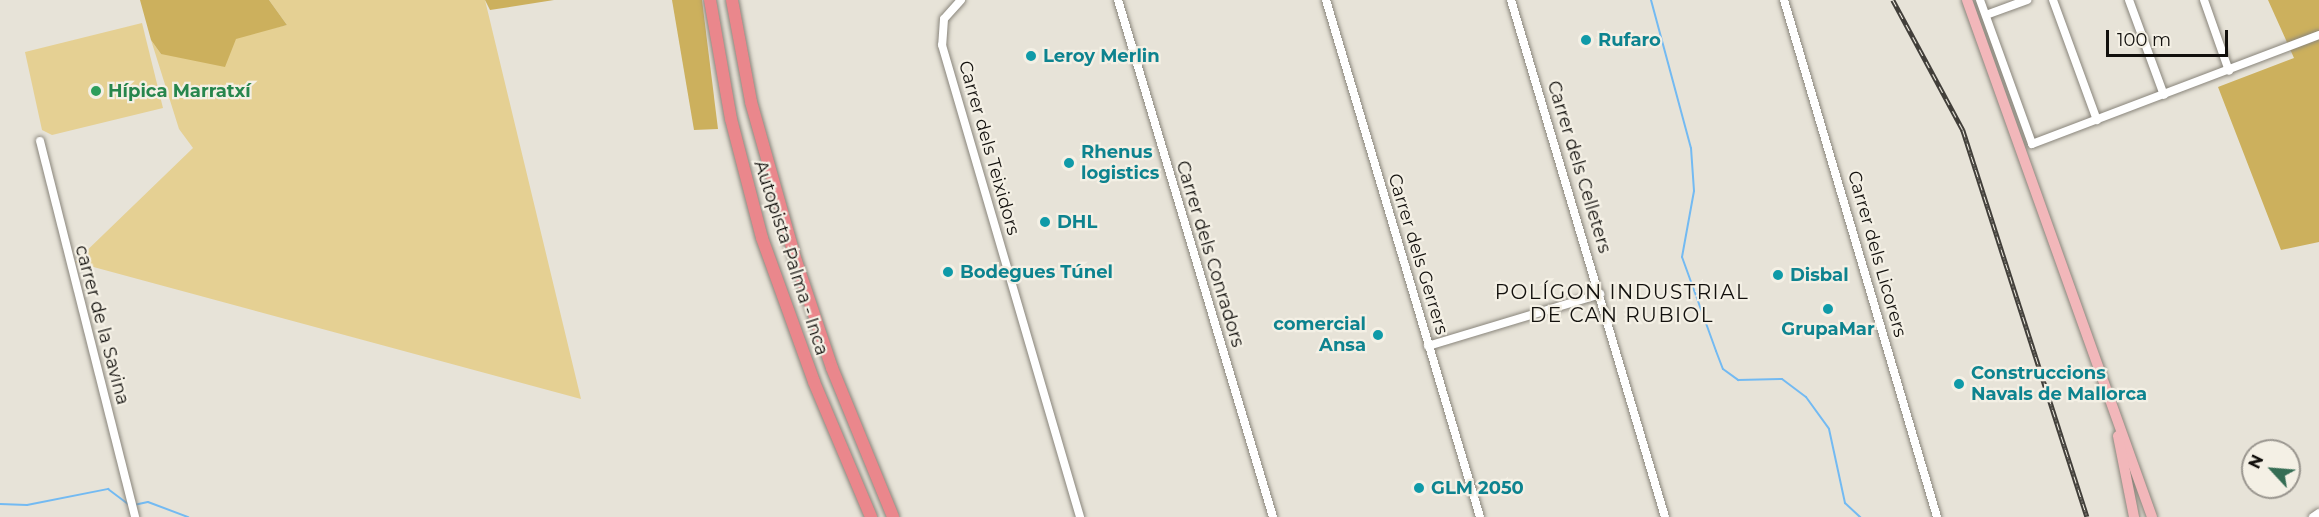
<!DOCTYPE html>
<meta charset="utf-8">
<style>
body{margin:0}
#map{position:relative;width:2319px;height:517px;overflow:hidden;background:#e7e3d8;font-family:Montserrat,sans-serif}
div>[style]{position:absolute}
.green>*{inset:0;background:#e5d093}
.forest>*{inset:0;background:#ccb05d}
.stream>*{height:2px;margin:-1px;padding:0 1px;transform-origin:1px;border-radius:1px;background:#73baf2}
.roads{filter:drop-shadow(0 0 2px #89857b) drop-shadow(0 0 2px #89857b)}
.minor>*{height:8px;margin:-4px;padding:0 4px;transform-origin:4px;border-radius:4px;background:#fff}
.major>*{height:10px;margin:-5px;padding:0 5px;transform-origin:5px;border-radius:5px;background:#f2b7ba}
.highway>*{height:12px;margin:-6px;padding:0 6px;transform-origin:6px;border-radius:6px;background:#ea878c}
.rail>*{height:4.5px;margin-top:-2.25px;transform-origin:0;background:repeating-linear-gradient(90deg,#f4f0e5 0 7px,#423f3a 0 14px);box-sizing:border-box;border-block:2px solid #423f3a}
.dots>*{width:16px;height:16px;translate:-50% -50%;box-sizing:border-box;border:3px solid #f4f0e5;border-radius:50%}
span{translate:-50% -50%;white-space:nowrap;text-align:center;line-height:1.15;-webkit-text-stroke:4.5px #f4f0e5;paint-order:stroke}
.culture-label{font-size:18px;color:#0d838f;font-weight:700}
.left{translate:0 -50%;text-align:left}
.right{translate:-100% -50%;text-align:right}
.leisure-label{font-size:18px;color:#27864d;font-weight:700}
.street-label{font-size:18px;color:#12100d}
.neighbourhood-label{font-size:20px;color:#12100d;letter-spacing:1.5px}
.north{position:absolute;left:2241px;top:439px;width:60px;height:60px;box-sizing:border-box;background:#f4f0e5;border:2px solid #9a968f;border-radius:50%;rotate:296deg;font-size:16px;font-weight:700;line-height:24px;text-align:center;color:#12100d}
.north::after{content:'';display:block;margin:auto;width:21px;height:27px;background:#356d54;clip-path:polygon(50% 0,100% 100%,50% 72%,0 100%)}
.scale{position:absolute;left:2106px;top:30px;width:122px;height:27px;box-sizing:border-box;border:3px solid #12100d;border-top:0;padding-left:8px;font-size:18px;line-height:21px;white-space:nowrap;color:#12100d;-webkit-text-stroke:4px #f4f0e5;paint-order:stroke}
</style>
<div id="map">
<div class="green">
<div style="clip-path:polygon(269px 0,485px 0,581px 399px,75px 262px,193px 148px,179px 129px,151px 40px,161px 54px,287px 25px)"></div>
<div style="clip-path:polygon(142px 23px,163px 108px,52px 135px,42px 130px,25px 52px)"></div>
</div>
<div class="forest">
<div style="clip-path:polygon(140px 0,269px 0,287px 25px,236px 39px,225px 67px,161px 54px,151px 40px)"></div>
<div style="clip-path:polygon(485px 0,554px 0,490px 10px)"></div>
<div style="clip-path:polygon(672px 0,702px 0,718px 129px,694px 130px)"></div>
<div style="clip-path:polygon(2268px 0,2319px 0,2319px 242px,2281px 250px,2218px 87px,2294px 58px)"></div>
</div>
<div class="stream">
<div style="left:1651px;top:0;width:153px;rotate:74.9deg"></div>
<div style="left:1691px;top:148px;width:43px;rotate:86deg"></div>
<div style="left:1694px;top:191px;width:67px;rotate:100.3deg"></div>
<div style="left:1682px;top:257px;width:100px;rotate:70.1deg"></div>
<div style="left:1716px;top:351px;width:19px;rotate:69deg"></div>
<div style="left:1723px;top:369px;width:19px;rotate:36deg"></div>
<div style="left:1738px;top:380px;width:44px;rotate:-1.3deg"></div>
<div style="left:1782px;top:379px;width:30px;rotate:37deg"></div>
<div style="left:1806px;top:397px;width:39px;rotate:54deg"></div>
<div style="left:1829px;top:429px;width:76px;rotate:77.8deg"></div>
<div style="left:1845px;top:503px;width:21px;rotate:43deg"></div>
<div style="left:0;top:504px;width:27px;rotate:2deg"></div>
<div style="left:27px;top:505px;width:83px;rotate:-11.2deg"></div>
<div style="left:108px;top:489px;width:25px;rotate:37deg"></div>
<div style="left:134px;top:505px;width:14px;rotate:-12deg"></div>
<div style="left:148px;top:502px;width:43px;rotate:20.6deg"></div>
</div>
<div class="roads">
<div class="minor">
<div style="left:961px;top:0;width:25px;rotate:132deg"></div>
<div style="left:944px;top:19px;width:26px;rotate:94deg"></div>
<div style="left:942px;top:45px;width:492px;rotate:73.7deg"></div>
<div style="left:1118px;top:0;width:540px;rotate:73.31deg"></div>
<div style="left:1326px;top:0;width:539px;rotate:73.41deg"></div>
<div style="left:1511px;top:0;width:539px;rotate:73.41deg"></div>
<div style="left:1784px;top:0;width:539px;rotate:73.51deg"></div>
<div style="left:1980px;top:0;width:153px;rotate:70.1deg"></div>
<div style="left:2032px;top:144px;width:307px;rotate:-20.8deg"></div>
<div style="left:2053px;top:0;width:128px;rotate:69.9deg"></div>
<div style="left:2129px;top:0;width:101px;rotate:69.8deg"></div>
<div style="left:2204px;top:0;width:75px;rotate:70.6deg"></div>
<div style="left:1986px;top:15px;width:44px;rotate:-20.1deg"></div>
<div style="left:40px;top:141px;width:388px;rotate:75.8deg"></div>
<div style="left:1428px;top:346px;width:180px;rotate:-16.8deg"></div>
<div style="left:2313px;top:517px;width:7px;rotate:-34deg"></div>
</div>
<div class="major">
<div style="left:1967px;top:0;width:549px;rotate:70.31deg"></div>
<div style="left:2118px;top:436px;width:83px;rotate:78.8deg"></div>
</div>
<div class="highway">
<div style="left:710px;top:0;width:121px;rotate:80deg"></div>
<div style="left:731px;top:119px;width:123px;rotate:75.4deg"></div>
<div style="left:762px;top:238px;width:153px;rotate:70.1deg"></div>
<div style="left:814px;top:382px;width:147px;rotate:67.1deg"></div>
<div style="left:732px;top:0;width:104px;rotate:79.4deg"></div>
<div style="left:751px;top:102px;width:165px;rotate:74.2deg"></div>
<div style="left:796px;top:261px;width:113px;rotate:71.4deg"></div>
<div style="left:832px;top:368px;width:161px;rotate:67.7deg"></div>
</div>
</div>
<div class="rail">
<div style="left:1893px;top:0;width:148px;rotate:61.7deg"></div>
<div style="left:1963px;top:130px;width:406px;rotate:72.2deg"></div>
</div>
<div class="dots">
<div style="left:1586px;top:40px;background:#0f9aa8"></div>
<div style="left:1031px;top:56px;background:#0f9aa8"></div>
<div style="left:96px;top:91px;background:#2e9e5b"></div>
<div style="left:1069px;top:163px;background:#0f9aa8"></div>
<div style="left:1045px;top:222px;background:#0f9aa8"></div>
<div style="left:948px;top:272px;background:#0f9aa8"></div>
<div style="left:1778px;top:275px;background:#0f9aa8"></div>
<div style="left:1828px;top:309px;background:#0f9aa8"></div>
<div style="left:1378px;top:335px;background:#0f9aa8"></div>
<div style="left:1959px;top:384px;background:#0f9aa8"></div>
<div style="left:1419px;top:488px;background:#0f9aa8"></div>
</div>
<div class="culture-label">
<span class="left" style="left:1598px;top:40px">Rufaro</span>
<span class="left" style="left:1043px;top:56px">Leroy Merlin</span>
<span class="left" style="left:1081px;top:163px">Rhenus<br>logistics</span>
<span class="left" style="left:1057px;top:222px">DHL</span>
<span class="left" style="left:960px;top:272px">Bodegues Túnel</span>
<span class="left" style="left:1790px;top:275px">Disbal</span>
<span class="right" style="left:1366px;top:335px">comercial<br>Ansa</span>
<span style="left:1828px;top:329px">GrupaMar</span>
<span class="left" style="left:1971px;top:384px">Construccions<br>Navals de Mallorca</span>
<span class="left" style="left:1431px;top:488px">GLM 2050</span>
</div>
<div class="leisure-label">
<span class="left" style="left:108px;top:91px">Hípica Marratxí</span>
</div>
<div class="street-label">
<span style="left:989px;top:148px;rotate:74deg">Carrer dels Teixidors</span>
<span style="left:1579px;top:167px;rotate:73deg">Carrer dels Celleters</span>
<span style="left:1210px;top:254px;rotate:73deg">Carrer dels Conradors</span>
<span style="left:1418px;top:254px;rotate:73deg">Carrer dels Gerrers</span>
<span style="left:1877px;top:254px;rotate:74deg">Carrer dels Licorers</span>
<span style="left:791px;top:258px;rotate:72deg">Autopista Palma - Inca</span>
<span style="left:102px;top:325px;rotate:75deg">carrer de la Savina</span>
</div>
<div class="neighbourhood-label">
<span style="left:1622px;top:304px">POLÍGON INDUSTRIAL<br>DE CAN RUBIOL</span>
</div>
<div class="north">N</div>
<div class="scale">100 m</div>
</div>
